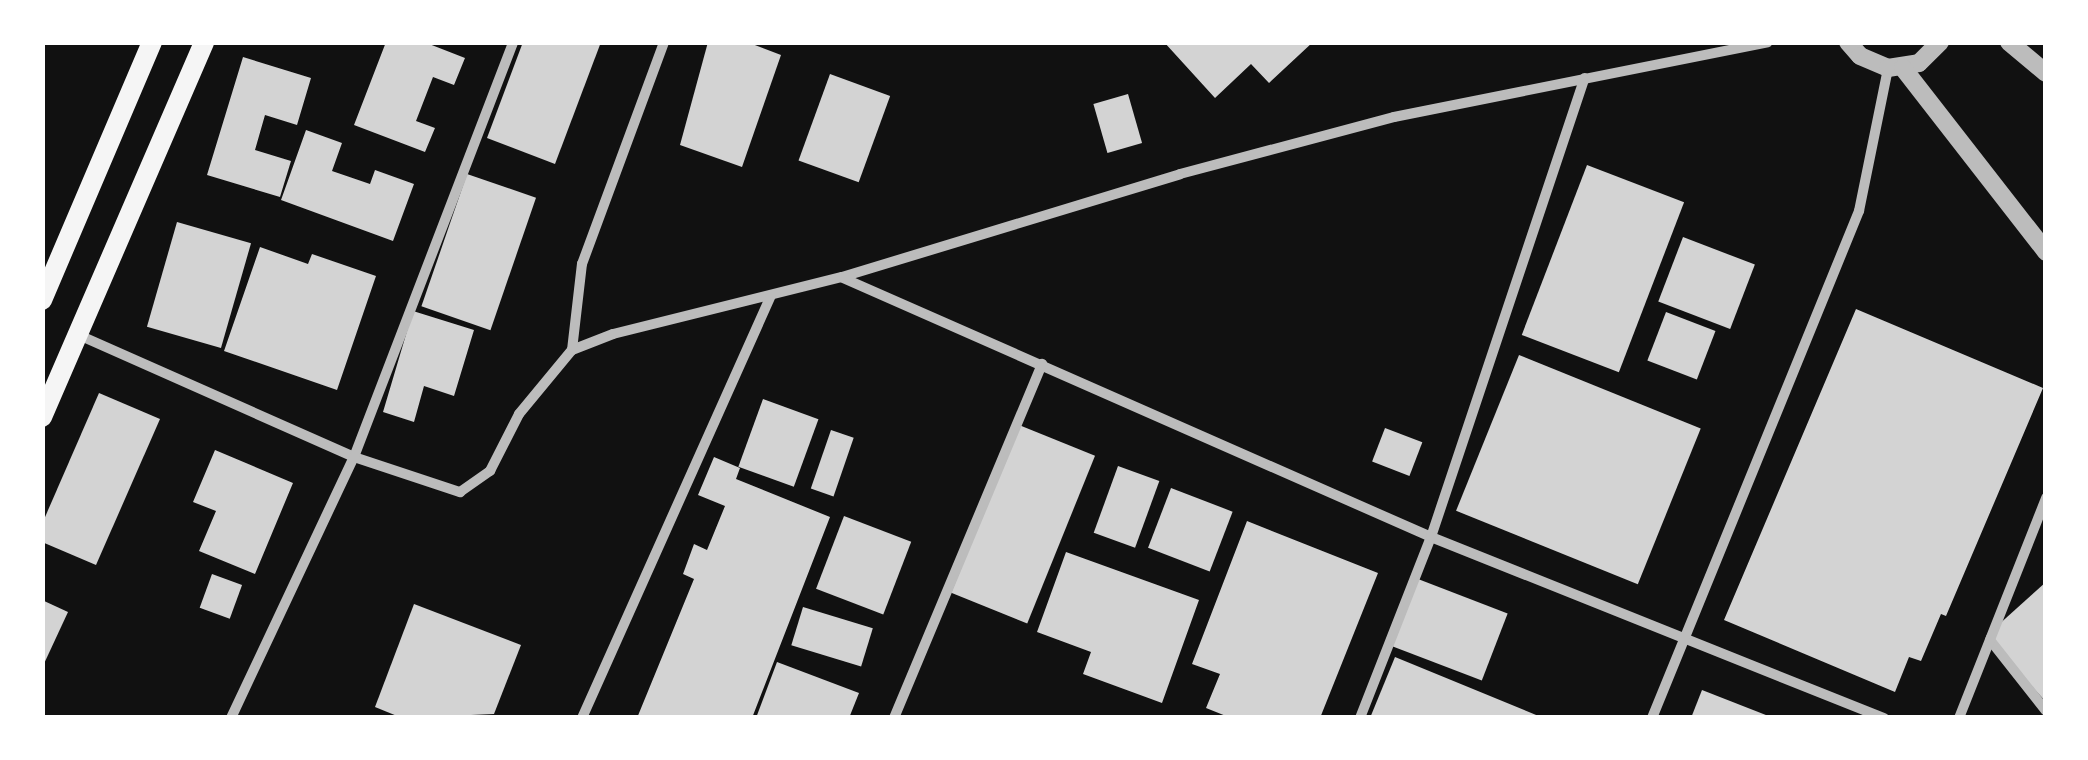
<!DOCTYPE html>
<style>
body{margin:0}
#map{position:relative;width:2088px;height:760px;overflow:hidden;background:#111;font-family:"Sofia Sans Condensed",sans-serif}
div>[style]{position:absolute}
.building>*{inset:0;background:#d3d3d3;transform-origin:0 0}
.minor>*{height:10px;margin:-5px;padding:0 5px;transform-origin:5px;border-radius:5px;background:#bcbcbc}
.tertiary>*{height:18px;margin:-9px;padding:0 9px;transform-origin:9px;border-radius:9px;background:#bcbcbc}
.secondary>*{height:20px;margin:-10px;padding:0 10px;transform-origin:10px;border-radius:10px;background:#f5f5f5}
span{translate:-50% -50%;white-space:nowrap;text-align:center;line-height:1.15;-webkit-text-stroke:9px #fff;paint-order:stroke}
.frame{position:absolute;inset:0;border:45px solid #fff;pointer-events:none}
</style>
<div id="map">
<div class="building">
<div style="clip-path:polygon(386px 42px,424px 42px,465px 58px,454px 85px,433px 77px,416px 121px,435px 128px,425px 152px,354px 125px)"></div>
<div style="clip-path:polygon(523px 42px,601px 42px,555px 164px,487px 138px)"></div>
<div style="clip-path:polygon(708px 42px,747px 42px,781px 55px,742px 167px,680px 145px)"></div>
<div style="clip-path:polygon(1164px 42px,1313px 42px,1269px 83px,1251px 64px,1215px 98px)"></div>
<div style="clip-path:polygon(243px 57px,311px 78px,297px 125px,265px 115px,255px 150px,291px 161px,280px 197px,207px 175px)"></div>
<div style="left:830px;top:74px;width:64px;height:92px;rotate:20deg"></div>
<div style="left:1128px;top:94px;width:51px;height:36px;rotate:74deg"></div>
<div style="clip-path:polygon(306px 130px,342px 143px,332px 171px,370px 184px,375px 170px,414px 184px,393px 241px,281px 200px)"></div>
<div style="left:1587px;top:165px;width:104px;height:182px;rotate:21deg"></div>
<div style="left:467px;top:174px;width:73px;height:140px;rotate:19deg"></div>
<div style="left:177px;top:222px;width:77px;height:109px;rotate:16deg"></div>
<div style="left:1683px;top:237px;width:77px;height:69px;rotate:21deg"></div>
<div style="clip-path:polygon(260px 247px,308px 264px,312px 254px,376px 276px,337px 390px,224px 351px)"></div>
<div style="clip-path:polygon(1856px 309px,2043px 388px,1946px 616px,1941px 614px,1921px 661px,1909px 657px,1895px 692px,1724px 620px)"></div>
<div style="clip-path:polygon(413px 311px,474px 330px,454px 396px,424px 386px,414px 422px,383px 412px)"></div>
<div style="left:1666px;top:312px;width:53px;height:52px;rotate:21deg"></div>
<div style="left:1519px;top:355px;width:196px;height:168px;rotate:22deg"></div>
<div style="clip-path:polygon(99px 393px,160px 419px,96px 565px,42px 542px,42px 524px)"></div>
<div style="left:763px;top:399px;width:59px;height:72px;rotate:20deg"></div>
<div style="left:1019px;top:425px;width:82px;height:181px;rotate:22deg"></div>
<div style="left:1385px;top:428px;width:40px;height:36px;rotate:21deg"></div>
<div style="left:831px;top:430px;width:24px;height:62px;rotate:19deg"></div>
<div style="clip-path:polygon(215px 450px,293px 483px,255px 574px,199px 551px,216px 511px,193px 502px)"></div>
<div style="clip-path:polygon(714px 457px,740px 468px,736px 479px,830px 517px,752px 718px,637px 718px,694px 579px,683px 574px,694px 544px,707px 550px,725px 506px,698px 495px)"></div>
<div style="left:1118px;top:466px;width:44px;height:71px;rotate:20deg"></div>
<div style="left:1171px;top:488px;width:66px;height:64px;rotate:21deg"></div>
<div style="left:844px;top:516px;width:72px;height:78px;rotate:21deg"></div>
<div style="clip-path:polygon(1247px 521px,1378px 573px,1320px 718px,1231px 718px,1206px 708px,1220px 674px,1192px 664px)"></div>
<div style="clip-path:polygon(1066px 552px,1199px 600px,1162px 703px,1083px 674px,1091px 652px,1037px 632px)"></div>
<div style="left:212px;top:574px;width:32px;height:36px;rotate:20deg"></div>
<div style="left:1418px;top:579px;width:96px;height:72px;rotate:21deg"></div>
<div style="clip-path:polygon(2046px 582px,2046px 702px,1986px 636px)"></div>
<div style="clip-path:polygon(42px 600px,68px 612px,42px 668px)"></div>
<div style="clip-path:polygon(414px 604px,521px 645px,494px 714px,402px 718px,375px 707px)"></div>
<div style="left:803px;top:607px;width:73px;height:40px;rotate:17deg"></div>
<div style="clip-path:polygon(1395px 657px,1541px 717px,1541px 718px,1370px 718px)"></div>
<div style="clip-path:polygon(777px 662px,859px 693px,849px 718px,756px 718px)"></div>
<div style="clip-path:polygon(1702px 690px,1771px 717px,1771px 718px,1691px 718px)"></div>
</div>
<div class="minor">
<div style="left:843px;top:278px;width:643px;rotate:23.77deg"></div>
<div style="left:1431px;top:537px;width:484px;rotate:-71.5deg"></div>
<div style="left:81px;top:336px;width:299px;rotate:23.9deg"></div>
<div style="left:354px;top:457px;width:112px;rotate:18.3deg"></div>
<div style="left:460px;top:492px;width:37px;rotate:-35deg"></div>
<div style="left:490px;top:471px;width:64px;rotate:-63deg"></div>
<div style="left:519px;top:414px;width:83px;rotate:-50.4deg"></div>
<div style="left:572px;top:350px;width:44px;rotate:-21.3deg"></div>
<div style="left:613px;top:334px;width:236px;rotate:-14deg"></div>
<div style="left:842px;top:277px;width:353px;rotate:-16.9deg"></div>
<div style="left:1180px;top:174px;width:221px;rotate:-14.9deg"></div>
<div style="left:1394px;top:117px;width:381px;rotate:-11.3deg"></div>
<div style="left:572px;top:350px;width:87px;rotate:-83.4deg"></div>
<div style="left:582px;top:264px;width:237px;rotate:-69.7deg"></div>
<div style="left:1990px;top:640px;width:90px;rotate:51.7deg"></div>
<div style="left:231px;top:718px;width:289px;rotate:-64.8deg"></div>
<div style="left:354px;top:457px;width:444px;rotate:-69deg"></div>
<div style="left:582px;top:718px;width:462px;rotate:-65.9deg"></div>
<div style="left:894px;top:718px;width:384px;rotate:-67.3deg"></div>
<div style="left:1360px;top:718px;width:194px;rotate:-68.6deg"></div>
<div style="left:1431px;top:537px;width:488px;rotate:21.8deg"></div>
<div style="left:1652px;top:718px;width:548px;rotate:-67.79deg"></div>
<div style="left:1859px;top:211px;width:146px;rotate:-78.5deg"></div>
<div style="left:1959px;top:718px;width:237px;rotate:-68.4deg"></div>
</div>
<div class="tertiary">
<div style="left:1848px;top:42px;width:18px;rotate:49deg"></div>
<div style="left:1860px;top:56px;width:30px;rotate:23deg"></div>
<div style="left:1888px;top:68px;width:31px;rotate:-9deg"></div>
<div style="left:1919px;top:63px;width:30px;rotate:-45deg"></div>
<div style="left:2009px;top:42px;width:48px;rotate:40deg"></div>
<div style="left:1903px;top:68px;width:233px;rotate:52.1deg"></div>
</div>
<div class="secondary">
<div style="left:42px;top:300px;width:280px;rotate:-66.9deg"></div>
<div style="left:42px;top:417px;width:408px;rotate:-66.6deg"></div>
</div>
<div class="frame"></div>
</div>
